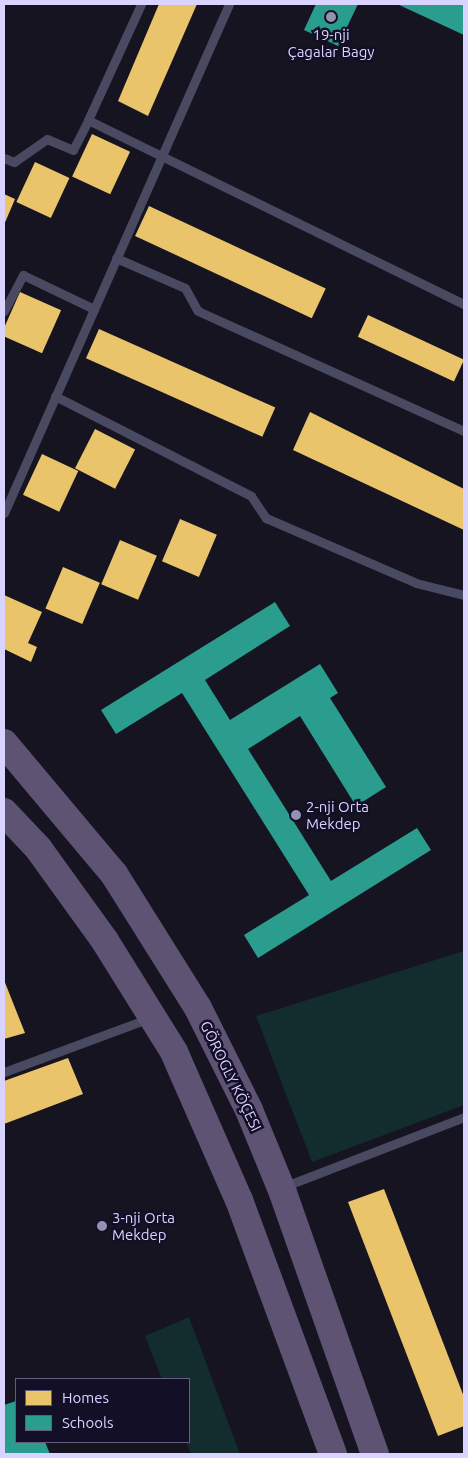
<!DOCTYPE html>
<meta charset="utf-8">
<style>
body{margin:0}
#map{position:relative;width:468px;height:1458px;overflow:hidden;background:#161421;font-family:Ubuntu,sans-serif}
div>[style]{position:absolute}
.green>*{inset:0;background:#132c2d}
.homes>*{inset:0;background:#e9c46a;transform-origin:0 0}
.schools>*{inset:0;background:#2a9d8f}
.service>*{height:9px;margin:-4.5px;padding:0 4.5px;transform-origin:4.5px;border-radius:4.5px;background:#4a4962}
.primary>*{height:28px;margin:-14px;padding:0 14px;transform-origin:14px;border-radius:14px;background:#5e5373}
.dots>*{width:14px;height:14px;translate:-50% -50%;box-sizing:border-box;border:2px solid #130f26;border-radius:50%}
span{translate:-50% -50%;white-space:nowrap;text-align:center;line-height:1.15;-webkit-text-stroke:5px #130f26;paint-order:stroke}
.poi-label{font-size:15px;color:#d9d4ff}
.left{translate:0 -50%;text-align:left}
.street-label{font-size:15px;color:#d9d4ff}
.frame{position:absolute;inset:0;border:5px solid #d9d4ff;pointer-events:none}
.legend{position:absolute;left:15px;top:1378px;width:175px;height:65px;box-sizing:border-box;background:#130f26;border:1px solid #625e7d;margin:0;padding:6px 9px;list-style:none;font-size:15px;color:#d9d4ff}
.legend li{display:flex;align-items:center;gap:10px;height:25px}
.legend b{width:25px;border:1px solid #625e7d}
</style>
<div id="map">
<div class="green">
<div style="clip-path:polygon(464px 951px,464px 1105px,312px 1162px,256px 1016px)"></div>
<div style="clip-path:polygon(189px 1317px,240px 1454px,191px 1454px,186px 1442px,189px 1442px,189px 1379px,162px 1379px,145px 1336px)"></div>
</div>
<div class="homes">
<div style="clip-path:polygon(159px 4px,197px 4px,148px 116px,118px 101px)"></div>
<div style="left:92px;top:134px;width:42px;height:47px;rotate:25deg"></div>
<div style="left:35px;top:162px;width:38px;height:44px;rotate:25deg"></div>
<div style="clip-path:polygon(4px 194px,15px 199px,4px 225px)"></div>
<div style="left:149px;top:206px;width:195px;height:33px;rotate:25deg"></div>
<div style="left:20px;top:292px;width:45px;height:47px;rotate:24deg"></div>
<div style="left:368px;top:315px;width:106px;height:24px;rotate:25deg"></div>
<div style="left:99px;top:329px;width:193px;height:32px;rotate:24deg"></div>
<div style="clip-path:polygon(310px 412px,464px 489px,464px 530px,293px 450px)"></div>
<div style="left:95px;top:429px;width:45px;height:44px;rotate:27deg"></div>
<div style="left:42px;top:454px;width:40px;height:45px;rotate:25deg"></div>
<div style="left:180px;top:519px;width:40px;height:46px;rotate:23deg"></div>
<div style="left:120px;top:540px;width:40px;height:48px;rotate:23deg"></div>
<div style="left:63px;top:567px;width:40px;height:45px;rotate:23deg"></div>
<div style="clip-path:polygon(4px 595px,42px 612px,28px 643px,37px 647px,31px 662px,4px 649px)"></div>
<div style="clip-path:polygon(4px 980px,25px 1033px,4px 1039px)"></div>
<div style="clip-path:polygon(68px 1058px,83px 1094px,4px 1124px,4px 1081px)"></div>
<div style="clip-path:polygon(384px 1189px,464px 1397px,464px 1426px,438px 1436px,348px 1202px)"></div>
</div>
<div class="schools">
<div style="clip-path:polygon(316px 4px,358px 4px,338px 46px,304px 30px)"></div>
<div style="clip-path:polygon(397px 4px,464px 4px,464px 35px)"></div>
<div style="clip-path:polygon(275px 602px,290px 626px,205px 680px,230px 720px,320px 664px,338px 693px,330px 698px,386px 787px,356px 806px,300px 716px,248px 749px,331px 881px,417px 828px,431px 850px,258px 958px,244px 935px,309px 895px,182px 693px,116px 734px,101px 710px)"></div>
<div style="clip-path:polygon(16px 1401px,16px 1442px,45px 1442px,50px 1454px,4px 1454px,4px 1405px)"></div>
</div>
<div class="service">
<div style="left:88px;top:120px;width:128px;rotate:-65.4deg"></div>
<div style="left:4px;top:158px;width:11px;rotate:22deg"></div>
<div style="left:14px;top:162px;width:40px;rotate:-34.9deg"></div>
<div style="left:47px;top:139px;width:28px;rotate:23deg"></div>
<div style="left:73px;top:150px;width:34px;rotate:-63deg"></div>
<div style="left:88px;top:120px;width:419px;rotate:26.1deg"></div>
<div style="left:116px;top:258px;width:75px;rotate:23.5deg"></div>
<div style="left:185px;top:288px;width:26px;rotate:61deg"></div>
<div style="left:198px;top:311px;width:292px;rotate:24.3deg"></div>
<div style="left:4px;top:311px;width:41px;rotate:-62.2deg"></div>
<div style="left:23px;top:275px;width:79px;rotate:25.6deg"></div>
<div style="left:55px;top:396px;width:220px;rotate:27deg"></div>
<div style="left:251px;top:496px;width:27px;rotate:56deg"></div>
<div style="left:266px;top:518px;width:163px;rotate:23.4deg"></div>
<div style="left:416px;top:583px;width:49px;rotate:14deg"></div>
<div style="left:4px;top:513px;width:557px;rotate:-66.15deg"></div>
<div style="left:4px;top:1072px;width:156px;rotate:-20.3deg"></div>
<div style="left:283px;top:1187px;width:194px;rotate:-21.1deg"></div>
</div>
<div class="primary">
<div style="left:4px;top:743px;width:171px;rotate:50deg"></div>
<div style="left:114px;top:874px;width:158px;rotate:57.9deg"></div>
<div style="left:198px;top:1008px;width:114px;rotate:63.4deg"></div>
<div style="left:249px;top:1110px;width:90px;rotate:67.7deg"></div>
<div style="left:283px;top:1193px;width:277px;rotate:70.6deg"></div>
<div style="left:4px;top:812px;width:50px;rotate:46.6deg"></div>
<div style="left:38px;top:848px;width:115px;rotate:54.2deg"></div>
<div style="left:105px;top:941px;width:131px;rotate:58.1deg"></div>
<div style="left:174px;top:1052px;width:162px;rotate:66.3deg"></div>
<div style="left:239px;top:1200px;width:271px;rotate:69.7deg"></div>
</div>
<div class="dots">
<div style="left:331px;top:17px;background:#9591b1"></div>
<div style="left:296px;top:815px;background:#9591b1"></div>
<div style="left:102px;top:1226px;background:#9591b1"></div>
</div>
<div class="poi-label">
<span style="left:331px;top:43px">19-nji<br>Çagalar Bagy</span>
<span class="left" style="left:306px;top:815px">2-nji Orta<br>Mekdep</span>
<span class="left" style="left:112px;top:1226px">3-nji Orta<br>Mekdep</span>
</div>
<div class="street-label">
<span style="left:231px;top:1076px;rotate:64deg">GÖROGLY KÖÇESI</span>
</div>
<div class="frame"></div>
<ul class="legend">
<li><b style="height:14px;background:#e9c46a"></b>Homes</li>
<li><b style="height:14px;background:#2a9d8f"></b>Schools</li>
</ul>
</div>
